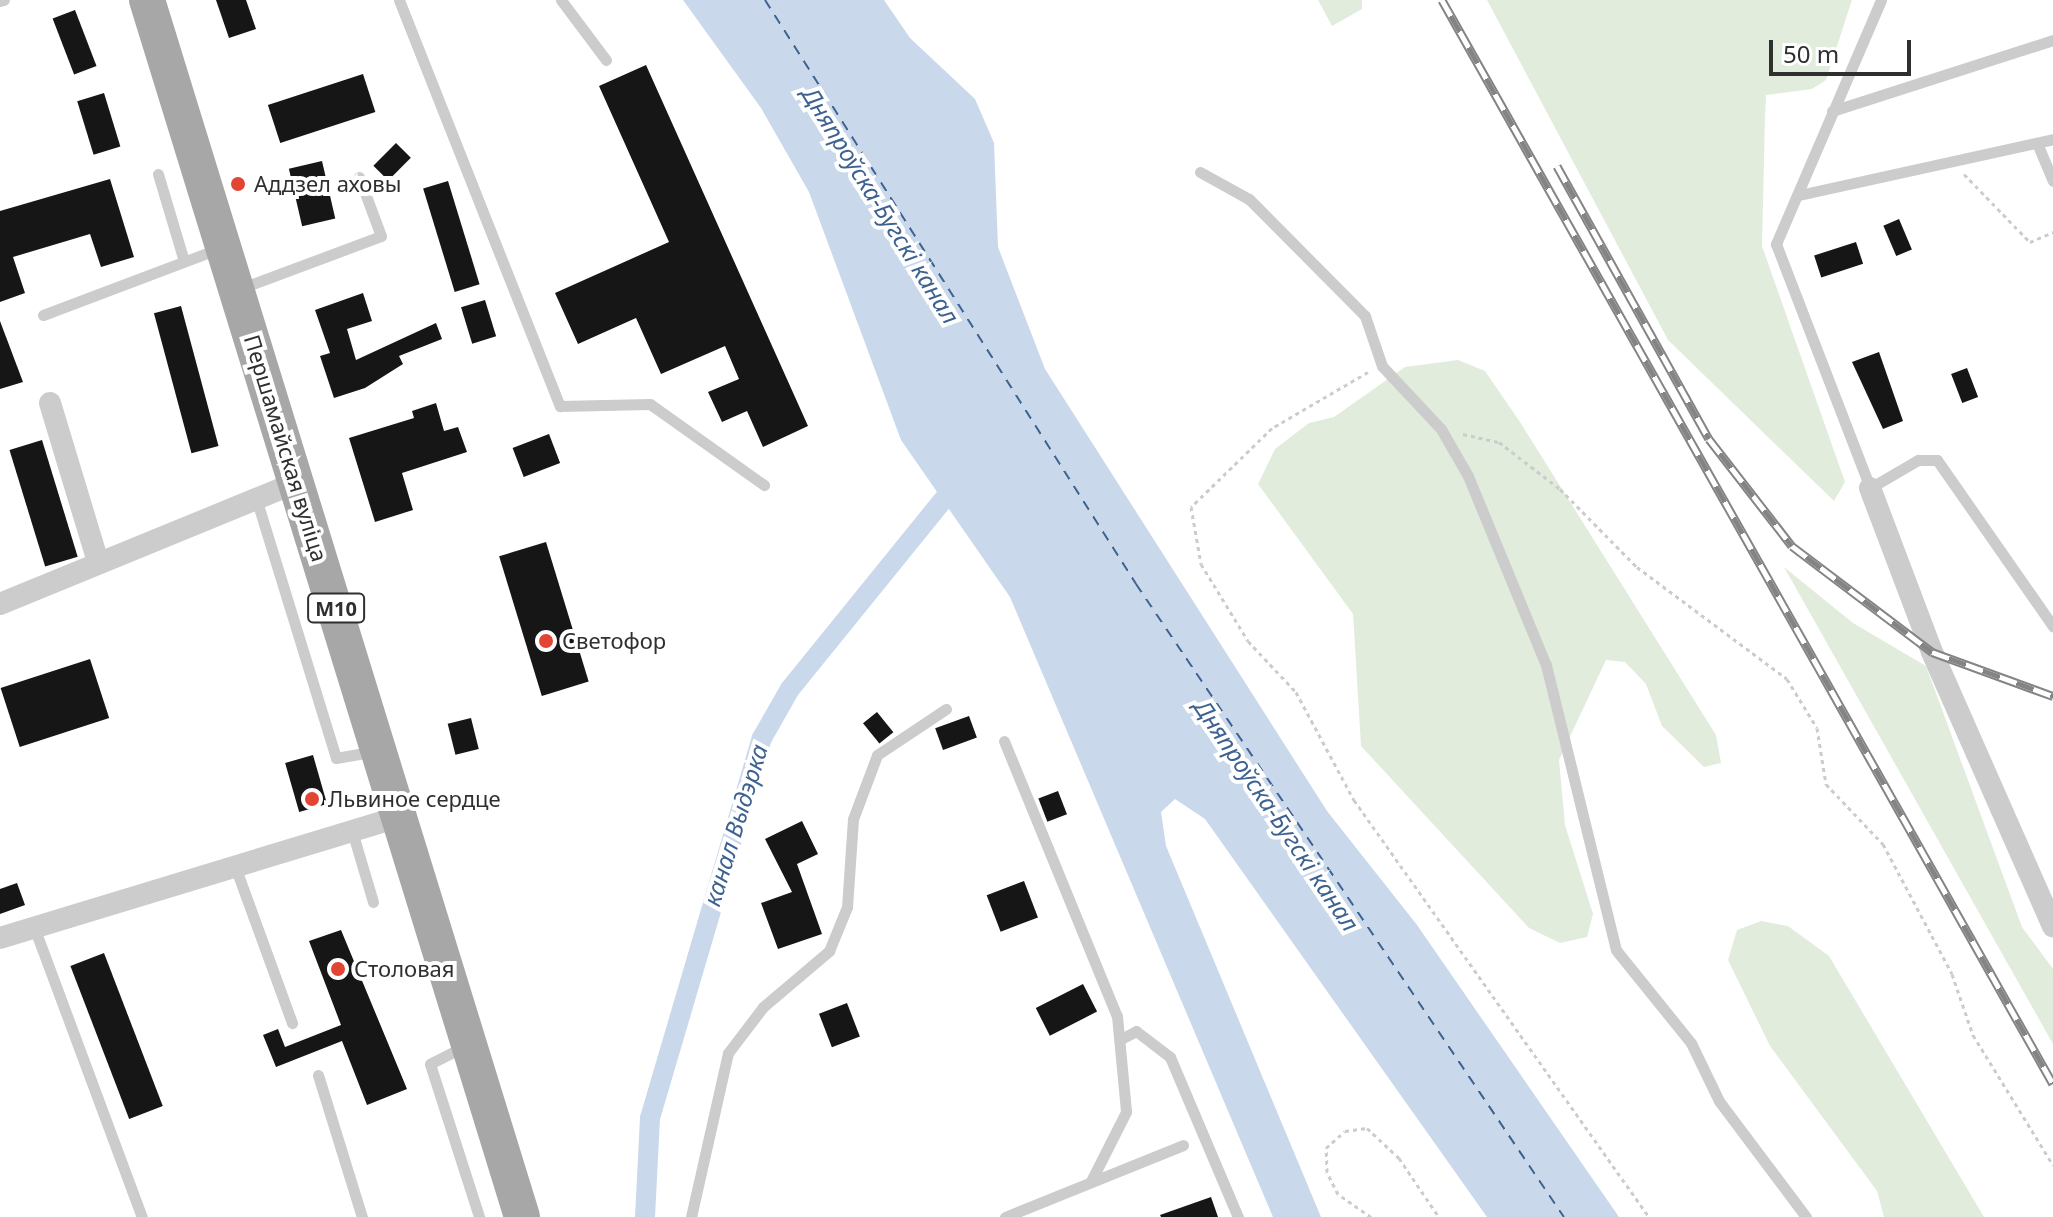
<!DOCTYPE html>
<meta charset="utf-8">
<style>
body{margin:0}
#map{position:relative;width:2053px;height:1217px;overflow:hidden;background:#fff;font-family:"Noto Sans",sans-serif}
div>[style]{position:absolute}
.green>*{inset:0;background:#e2ecdd}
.water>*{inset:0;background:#c9d8eb}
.canal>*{height:20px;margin:-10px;padding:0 10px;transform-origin:10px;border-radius:10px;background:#c9d8eb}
.ferry>*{height:2px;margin-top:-1px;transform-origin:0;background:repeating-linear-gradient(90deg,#3e6290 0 10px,transparent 0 18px)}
.building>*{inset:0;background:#161616;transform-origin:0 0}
.path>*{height:3px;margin-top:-1.5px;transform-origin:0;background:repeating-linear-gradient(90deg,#ccc 0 4px,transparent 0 8px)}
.service>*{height:11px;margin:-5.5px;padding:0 5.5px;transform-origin:5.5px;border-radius:5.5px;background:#ccc}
.minor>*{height:22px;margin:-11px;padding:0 11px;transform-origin:11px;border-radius:11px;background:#ccc}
.primary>*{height:36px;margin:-18px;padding:0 18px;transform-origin:18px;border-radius:18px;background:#a7a7a7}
.rail>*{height:9px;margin-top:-4.5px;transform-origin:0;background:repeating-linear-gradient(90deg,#fff 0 18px,#848484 0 36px);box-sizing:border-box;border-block:2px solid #848484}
.dots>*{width:22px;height:22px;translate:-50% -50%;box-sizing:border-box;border:4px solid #fff;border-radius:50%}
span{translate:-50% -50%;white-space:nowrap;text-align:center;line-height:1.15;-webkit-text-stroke:8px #fff;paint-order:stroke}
.shield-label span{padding:2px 6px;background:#fff;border:2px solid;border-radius:6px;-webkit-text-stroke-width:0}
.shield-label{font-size:20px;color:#2f2f2f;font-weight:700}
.poi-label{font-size:22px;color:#2f2f2f}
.left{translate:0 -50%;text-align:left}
.street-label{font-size:22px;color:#2f2f2f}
.water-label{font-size:24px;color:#3e6290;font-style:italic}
.scale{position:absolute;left:1769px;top:40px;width:142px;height:36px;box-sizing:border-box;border:4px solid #2f2f2f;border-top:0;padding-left:10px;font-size:24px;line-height:28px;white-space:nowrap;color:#2f2f2f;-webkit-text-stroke:6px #fff;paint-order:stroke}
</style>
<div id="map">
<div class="green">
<div style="clip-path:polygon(1318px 0,1362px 0,1362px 9px,1332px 26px)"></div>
<div style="clip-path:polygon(1487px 0,1852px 0,1826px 80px,1812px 89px,1766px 95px,1765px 118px,1762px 246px,1845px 482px,1834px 501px,1668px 340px)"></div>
<div style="clip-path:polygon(1458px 360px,1485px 371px,1520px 422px,1716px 735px,1721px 763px,1704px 767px,1662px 726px,1646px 684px,1625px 662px,1606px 660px,1559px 760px,1565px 825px,1593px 914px,1587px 937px,1560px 943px,1529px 928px,1361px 746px,1353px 614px,1258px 484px,1275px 449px,1309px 423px,1334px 417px,1405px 367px)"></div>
<div style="clip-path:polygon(1784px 567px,1853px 623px,1926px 666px,2022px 927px,2053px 969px,2053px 1044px)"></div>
<div style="clip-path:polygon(1761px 921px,1788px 926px,1829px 956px,1984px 1217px,1884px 1217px,1877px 1191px,1770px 1046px,1728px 960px,1737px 930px)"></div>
</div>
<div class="water">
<div style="clip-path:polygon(683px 0,884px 0,910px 38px,975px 99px,994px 143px,998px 247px,1045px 369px,1327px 811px,1417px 925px,1619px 1217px,1487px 1217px,1205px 819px,1175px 799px,1161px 812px,1166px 846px,1321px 1217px,1273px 1217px,1010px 597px,901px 440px,809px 192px,761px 108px)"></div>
</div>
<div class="canal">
<div style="left:645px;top:1217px;width:99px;rotate:-87.1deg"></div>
<div style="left:650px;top:1118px;width:396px;rotate:-73.6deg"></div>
<div style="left:762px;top:738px;width:56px;rotate:-60.3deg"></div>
<div style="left:790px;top:689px;width:269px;rotate:-51deg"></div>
</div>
<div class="ferry">
<div style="left:765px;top:0;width:692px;rotate:57.57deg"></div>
<div style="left:1136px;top:584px;width:764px;rotate:55.94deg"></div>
</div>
<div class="building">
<div style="clip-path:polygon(216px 0,246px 0,256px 29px,229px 38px)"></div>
<div style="left:75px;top:10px;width:60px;height:24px;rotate:69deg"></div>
<div style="clip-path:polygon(646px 65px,808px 426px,763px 447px,747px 411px,722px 422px,708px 392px,739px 379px,725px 346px,661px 374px,636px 318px,578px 344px,555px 293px,669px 242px,599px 86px)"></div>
<div style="left:363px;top:74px;width:40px;height:100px;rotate:72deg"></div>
<div style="left:104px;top:93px;width:56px;height:28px;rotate:73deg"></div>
<div style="left:396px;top:143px;width:21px;height:32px;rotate:45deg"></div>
<div style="left:322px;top:161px;width:59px;height:34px;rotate:77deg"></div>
<div style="clip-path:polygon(110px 179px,134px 257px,101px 267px,90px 234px,13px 257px,25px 293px,0 302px,0 211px)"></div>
<div style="left:448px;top:181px;width:108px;height:26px;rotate:73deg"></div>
<div style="left:1899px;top:219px;width:33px;height:17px;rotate:67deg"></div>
<div style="left:1856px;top:242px;width:23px;height:44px;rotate:72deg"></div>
<div style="clip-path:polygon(363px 293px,372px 321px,347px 329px,356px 360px,436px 323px,442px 339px,399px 356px,403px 364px,365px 388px,334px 398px,320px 356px,330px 353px,315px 310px)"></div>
<div style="left:485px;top:300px;width:38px;height:25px;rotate:73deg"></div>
<div style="left:181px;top:306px;width:145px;height:28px;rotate:75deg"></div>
<div style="clip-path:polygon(0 321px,23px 382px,0 389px)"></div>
<div style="clip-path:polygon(1879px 352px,1903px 421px,1883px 429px,1852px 362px)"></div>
<div style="left:1967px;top:368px;width:31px;height:17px;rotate:69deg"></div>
<div style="clip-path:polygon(436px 403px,444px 431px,458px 427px,467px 452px,402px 473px,413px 510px,375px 522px,349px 438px,414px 418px,412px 411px)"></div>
<div style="left:549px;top:434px;width:31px;height:39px;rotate:69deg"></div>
<div style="left:42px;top:440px;width:122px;height:34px;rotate:73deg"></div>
<div style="left:546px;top:542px;width:146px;height:49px;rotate:73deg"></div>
<div style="left:90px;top:659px;width:62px;height:94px;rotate:72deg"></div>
<div style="left:877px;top:712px;width:26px;height:18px;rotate:51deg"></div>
<div style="left:969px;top:716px;width:23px;height:36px;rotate:70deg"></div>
<div style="left:471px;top:718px;width:32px;height:24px;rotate:76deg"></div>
<div style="left:313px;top:755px;width:51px;height:29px;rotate:74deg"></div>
<div style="left:1058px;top:791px;width:25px;height:21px;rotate:69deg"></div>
<div style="clip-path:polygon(802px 821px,818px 854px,797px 864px,822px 934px,778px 949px,761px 903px,792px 892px,765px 839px)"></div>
<div style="left:1024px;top:881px;width:39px;height:40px;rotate:69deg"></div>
<div style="clip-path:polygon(17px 883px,25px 905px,0 914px,0 889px)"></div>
<div style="clip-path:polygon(341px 930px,407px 1089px,367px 1105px,342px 1041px,276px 1067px,263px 1035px,278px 1029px,285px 1047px,341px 1025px,309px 941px)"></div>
<div style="left:104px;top:953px;width:164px;height:36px;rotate:69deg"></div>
<div style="left:1083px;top:984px;width:31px;height:53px;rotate:63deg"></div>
<div style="left:847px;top:1003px;width:36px;height:30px;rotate:69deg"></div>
<div style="clip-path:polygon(1211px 1197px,1218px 1217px,1161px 1217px,1160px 1215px)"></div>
</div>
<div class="path">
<div style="left:1964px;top:174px;width:95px;rotate:45.9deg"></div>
<div style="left:2030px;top:242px;width:25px;rotate:-23deg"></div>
<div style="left:1368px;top:372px;width:111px;rotate:149.7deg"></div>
<div style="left:1272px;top:428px;width:113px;rotate:135.7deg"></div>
<div style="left:1191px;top:507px;width:58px;rotate:80deg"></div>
<div style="left:1201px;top:564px;width:90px;rotate:58.6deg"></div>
<div style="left:1248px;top:641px;width:70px;rotate:46.7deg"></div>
<div style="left:1296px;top:692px;width:123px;rotate:61.8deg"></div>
<div style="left:1354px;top:800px;width:511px;rotate:54.72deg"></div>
<div style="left:1463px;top:434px;width:37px;rotate:13deg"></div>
<div style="left:1499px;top:442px;width:77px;rotate:37.6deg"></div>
<div style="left:1560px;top:489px;width:110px;rotate:45.4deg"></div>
<div style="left:1637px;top:567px;width:187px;rotate:36.7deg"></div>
<div style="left:1787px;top:679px;width:57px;rotate:58.5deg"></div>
<div style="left:1817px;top:728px;width:57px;rotate:80.9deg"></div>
<div style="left:1826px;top:784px;width:83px;rotate:46.5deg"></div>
<div style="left:1883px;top:844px;width:147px;rotate:62deg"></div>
<div style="left:1952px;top:974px;width:65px;rotate:71deg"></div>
<div style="left:1973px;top:1035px;width:153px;rotate:58.4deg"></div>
<div style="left:1371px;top:1217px;width:40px;rotate:-145.1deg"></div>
<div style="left:1338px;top:1194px;width:25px;rotate:-117deg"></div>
<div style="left:1327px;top:1172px;width:24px;rotate:-92deg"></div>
<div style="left:1326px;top:1148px;width:25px;rotate:-42deg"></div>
<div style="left:1345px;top:1131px;width:22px;rotate:-8deg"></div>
<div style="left:1367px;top:1128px;width:44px;rotate:43.2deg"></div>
<div style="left:1399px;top:1158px;width:71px;rotate:55.9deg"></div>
</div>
<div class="service">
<div style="left:399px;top:0;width:437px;rotate:68.4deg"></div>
<div style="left:560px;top:406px;width:90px;rotate:-1.3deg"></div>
<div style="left:650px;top:404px;width:140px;rotate:35.4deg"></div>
<div style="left:561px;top:0;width:75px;rotate:53.1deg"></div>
<div style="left:1881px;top:0;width:266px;rotate:113.3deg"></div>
<div style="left:1776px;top:244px;width:261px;rotate:68.9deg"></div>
<div style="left:1870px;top:488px;width:56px;rotate:-30.3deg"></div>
<div style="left:1918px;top:460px;width:19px"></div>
<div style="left:1937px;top:460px;width:203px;rotate:55.1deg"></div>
<div style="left:0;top:1px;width:4px;rotate:-14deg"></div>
<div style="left:1832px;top:111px;width:232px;rotate:-17.8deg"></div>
<div style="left:2037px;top:143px;width:41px;rotate:67.2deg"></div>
<div style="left:1200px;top:172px;width:56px;rotate:28.9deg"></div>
<div style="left:1249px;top:199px;width:165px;rotate:45.2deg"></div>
<div style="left:1365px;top:316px;width:53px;rotate:71.2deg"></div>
<div style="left:1382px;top:366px;width:86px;rotate:46.9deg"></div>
<div style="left:1441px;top:429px;width:54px;rotate:60.1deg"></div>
<div style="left:1468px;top:476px;width:204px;rotate:67.6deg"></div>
<div style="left:1546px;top:665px;width:293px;rotate:76.2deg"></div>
<div style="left:1616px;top:950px;width:119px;rotate:51.1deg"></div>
<div style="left:1691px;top:1043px;width:64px;rotate:64.2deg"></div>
<div style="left:1719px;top:1101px;width:145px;rotate:53.1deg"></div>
<div style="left:158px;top:174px;width:91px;rotate:73.4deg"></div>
<div style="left:1799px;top:195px;width:260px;rotate:-12.4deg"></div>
<div style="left:242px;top:288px;width:148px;rotate:-20.5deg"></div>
<div style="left:381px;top:236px;width:63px;rotate:-110.4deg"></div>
<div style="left:43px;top:315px;width:189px;rotate:-20.7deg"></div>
<div style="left:256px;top:498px;width:272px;rotate:72.9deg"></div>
<div style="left:336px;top:758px;width:39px;rotate:-10deg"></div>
<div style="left:1004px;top:741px;width:297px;rotate:67.7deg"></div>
<div style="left:1117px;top:1016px;width:96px;rotate:84.6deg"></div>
<div style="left:1126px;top:1112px;width:77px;rotate:116.9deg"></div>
<div style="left:352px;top:831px;width:74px;rotate:73.5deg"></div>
<div style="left:236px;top:869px;width:164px;rotate:70deg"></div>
<div style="left:34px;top:927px;width:309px;rotate:69.6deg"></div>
<div style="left:1121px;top:1039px;width:17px;rotate:-28deg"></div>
<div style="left:1136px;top:1031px;width:43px;rotate:37.4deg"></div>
<div style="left:1170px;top:1057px;width:174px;rotate:67deg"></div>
<div style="left:465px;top:1046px;width:39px;rotate:153deg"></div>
<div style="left:430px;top:1064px;width:161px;rotate:72.2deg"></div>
<div style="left:318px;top:1075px;width:149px;rotate:72.8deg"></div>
<div style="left:691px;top:1217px;width:168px;rotate:-77.3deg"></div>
<div style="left:728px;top:1053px;width:58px;rotate:-52.7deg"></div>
<div style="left:763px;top:1007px;width:87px;rotate:-40.3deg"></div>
<div style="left:829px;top:951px;width:48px;rotate:-67.8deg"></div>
<div style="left:847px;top:907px;width:88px;rotate:-86.1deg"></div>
<div style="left:853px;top:819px;width:68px;rotate:-69.4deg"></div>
<div style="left:877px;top:755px;width:83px;rotate:-33.7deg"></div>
<div style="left:1005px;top:1217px;width:192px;rotate:-22deg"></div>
</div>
<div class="minor">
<div style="left:50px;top:403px;width:166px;rotate:73.2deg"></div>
<div style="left:1870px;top:488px;width:175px;rotate:69.3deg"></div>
<div style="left:1932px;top:652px;width:300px;rotate:66.2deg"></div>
<div style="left:0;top:604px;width:321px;rotate:-22.3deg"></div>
<div style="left:0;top:938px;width:419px;rotate:-16.9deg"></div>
</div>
<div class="primary">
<div style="left:147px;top:0;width:1273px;rotate:72.87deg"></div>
</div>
<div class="rail">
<div style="left:1442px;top:0;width:1244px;rotate:60.59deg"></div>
<div style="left:1557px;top:166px;width:312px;rotate:60.9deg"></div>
<div style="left:1709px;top:439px;width:135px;rotate:52.2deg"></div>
<div style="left:1792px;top:546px;width:176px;rotate:37.1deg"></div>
<div style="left:1932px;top:652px;width:129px;rotate:20deg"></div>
</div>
<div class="dots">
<div style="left:238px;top:184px;background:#e24534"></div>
<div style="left:546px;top:641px;background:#e24534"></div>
<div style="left:312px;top:799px;background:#e24534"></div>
<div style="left:338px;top:969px;background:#e24534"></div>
</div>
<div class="shield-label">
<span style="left:336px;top:608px">М10</span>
</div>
<div class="poi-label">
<span class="left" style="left:254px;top:184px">Аддзел аховы</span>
<span class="left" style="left:562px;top:641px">Светофор</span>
<span class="left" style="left:328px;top:799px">Львиное сердце</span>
<span class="left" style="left:354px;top:969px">Столовая</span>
</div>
<div class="street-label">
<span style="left:286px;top:448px;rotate:73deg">Першамайская вуліца</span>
</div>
<div class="water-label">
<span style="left:881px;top:205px;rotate:58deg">Дняпроўска-Бугскі канал</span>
<span style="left:1277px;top:815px;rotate:56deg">Дняпроўска-Бугскі канал</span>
<span style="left:735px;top:825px;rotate:-73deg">канал Выдэрка</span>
</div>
<div class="scale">50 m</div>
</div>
